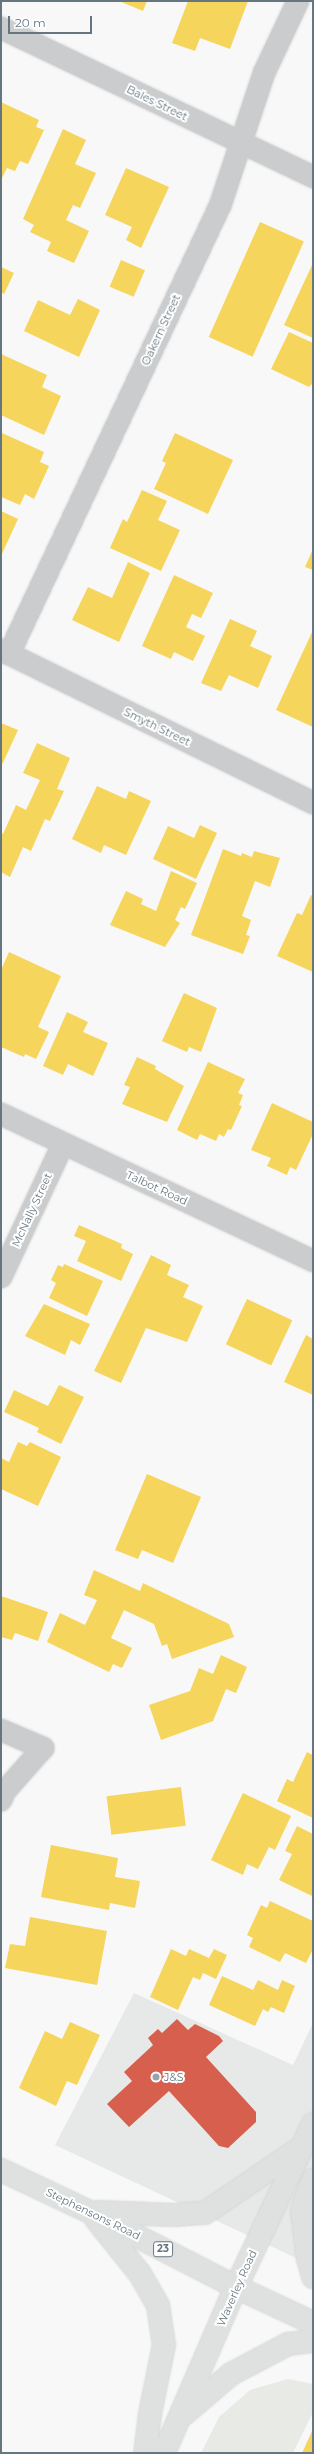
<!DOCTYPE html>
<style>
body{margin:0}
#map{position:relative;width:314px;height:2454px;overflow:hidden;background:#f8f8f8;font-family:Montserrat,sans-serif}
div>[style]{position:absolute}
.built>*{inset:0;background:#e7e8e8}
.green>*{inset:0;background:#e7eae5}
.homes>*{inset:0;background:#f6d55c;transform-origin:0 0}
.shops>*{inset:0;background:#d6604d}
.roads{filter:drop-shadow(0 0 1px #d4d5d6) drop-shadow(0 0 1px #d4d5d6)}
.street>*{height:22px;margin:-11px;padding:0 11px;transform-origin:11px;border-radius:11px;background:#cbcccd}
.primary>*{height:22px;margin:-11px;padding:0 11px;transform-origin:11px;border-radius:11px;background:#dfe0e0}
.dots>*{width:11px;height:11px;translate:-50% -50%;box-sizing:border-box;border:2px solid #fff;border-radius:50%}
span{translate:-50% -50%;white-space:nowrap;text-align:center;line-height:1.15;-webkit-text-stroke:4px #fff;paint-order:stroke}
.shield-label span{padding:1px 3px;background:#fff;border:1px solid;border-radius:3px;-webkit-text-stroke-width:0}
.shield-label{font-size:10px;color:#657680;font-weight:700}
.street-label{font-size:11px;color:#657680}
.poi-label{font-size:11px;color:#657680}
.left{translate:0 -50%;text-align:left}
.frame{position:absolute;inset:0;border:2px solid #657680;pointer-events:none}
.scale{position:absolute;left:8px;top:16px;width:84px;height:18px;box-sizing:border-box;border:2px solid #657680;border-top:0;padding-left:5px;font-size:12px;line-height:14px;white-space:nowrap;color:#657680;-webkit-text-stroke:3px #fff;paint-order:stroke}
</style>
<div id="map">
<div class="built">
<div style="clip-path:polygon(134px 1993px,293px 2065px,313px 2023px,313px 2266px,55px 2145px)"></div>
</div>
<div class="green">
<div style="clip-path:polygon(288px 2379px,313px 2384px,313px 2412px,293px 2453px,201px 2453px,219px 2417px,250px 2390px)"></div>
</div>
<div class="homes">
<div style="clip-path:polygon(119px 1px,147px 1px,143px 11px)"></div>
<div style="clip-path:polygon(188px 1px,248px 1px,230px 49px,200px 38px,195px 51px,172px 43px)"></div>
<div style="clip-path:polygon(1px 102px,39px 120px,36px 127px,44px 130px,28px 164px,20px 161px,15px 171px,7px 168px,1px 180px)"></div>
<div style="clip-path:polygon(63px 129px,86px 140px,75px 164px,96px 173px,80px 208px,73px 205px,66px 220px,89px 231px,74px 263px,47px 251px,51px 242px,30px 232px,34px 225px,23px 219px)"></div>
<div style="clip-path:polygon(126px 168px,169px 187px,141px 248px,126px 240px,132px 227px,105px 215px)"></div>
<div style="left:260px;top:222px;width:48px;height:126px;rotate:24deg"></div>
<div style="left:121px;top:260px;width:26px;height:29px;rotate:23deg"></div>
<div style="clip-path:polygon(313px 263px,313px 338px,284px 325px)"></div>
<div style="clip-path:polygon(1px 267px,14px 273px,4px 294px,1px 292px)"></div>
<div style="clip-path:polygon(78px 299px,100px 310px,79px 357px,24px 331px,38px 300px,70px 315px)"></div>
<div style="clip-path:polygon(289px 332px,313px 343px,313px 383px,309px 387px,271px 369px)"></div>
<div style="clip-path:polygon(1px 354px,47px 375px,42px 387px,61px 396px,44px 435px,1px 415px)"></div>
<div style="clip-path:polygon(2px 433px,44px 452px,40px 462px,49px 466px,34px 499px,25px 494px,20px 505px,1px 497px)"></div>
<div style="clip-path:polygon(175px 433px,233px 460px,208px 514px,154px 489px,166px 463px,162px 461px)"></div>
<div style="clip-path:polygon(142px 490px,167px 501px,158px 520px,180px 530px,161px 571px,110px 548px,123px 519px,127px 522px)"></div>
<div style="clip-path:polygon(1px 511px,18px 519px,1px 556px)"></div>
<div style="clip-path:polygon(313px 549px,313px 570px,305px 567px)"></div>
<div style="clip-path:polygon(128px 562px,150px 573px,119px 642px,72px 620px,88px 587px,112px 598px)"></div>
<div style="clip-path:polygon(174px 575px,213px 593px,201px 618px,192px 614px,186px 627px,205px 636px,193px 661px,174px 652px,171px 659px,142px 646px)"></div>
<div style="clip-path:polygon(230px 619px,257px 631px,250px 646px,272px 656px,258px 688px,229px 675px,221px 691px,201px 683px)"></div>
<div style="clip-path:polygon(313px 630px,313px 727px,276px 710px)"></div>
<div style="clip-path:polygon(1px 723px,18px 730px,1px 767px)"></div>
<div style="clip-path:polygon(37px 743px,70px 758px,57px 789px,64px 791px,50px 821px,45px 819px,31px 851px,23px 847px,10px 877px,1px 872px,1px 833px,3px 834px,16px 805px,26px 810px,40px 780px,23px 773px)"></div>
<div style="clip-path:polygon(97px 786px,126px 799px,129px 791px,151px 801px,126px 855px,104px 845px,101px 853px,72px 839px)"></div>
<div style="clip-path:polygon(200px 825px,217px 833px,196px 879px,153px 859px,168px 826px,194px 838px)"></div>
<div style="clip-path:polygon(223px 849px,241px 856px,242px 853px,252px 857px,254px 851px,280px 858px,270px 887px,255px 881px,242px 916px,251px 920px,246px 935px,250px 936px,243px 954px,191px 935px)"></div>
<div style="clip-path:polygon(171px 871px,197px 883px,185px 909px,181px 907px,175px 920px,180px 923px,165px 947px,110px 925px,126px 891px,143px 899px,141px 904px,156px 911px)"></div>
<div style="clip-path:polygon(311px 895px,313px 896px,313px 972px,277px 956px,297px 913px,302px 915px)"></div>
<div style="clip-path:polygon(9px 952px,61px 976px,38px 1027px,49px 1032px,36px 1059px,25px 1054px,24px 1057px,1px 1047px,1px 970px)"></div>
<div style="clip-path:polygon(184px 993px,217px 1008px,201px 1052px,189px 1047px,187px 1052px,162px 1041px)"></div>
<div style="clip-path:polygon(67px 1012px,88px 1022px,83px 1032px,108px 1043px,93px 1076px,68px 1064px,63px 1075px,43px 1066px)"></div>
<div style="clip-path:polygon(137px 1057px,156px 1066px,155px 1069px,184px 1086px,167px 1122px,122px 1104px,130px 1087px,124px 1085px)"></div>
<div style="clip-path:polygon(208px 1062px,245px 1079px,238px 1093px,243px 1095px,239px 1105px,242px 1106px,231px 1130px,228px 1129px,224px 1137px,219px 1134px,216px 1141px,200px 1134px,197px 1140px,177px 1130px)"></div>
<div style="clip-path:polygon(272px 1103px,313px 1122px,313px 1134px,296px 1170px,290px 1167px,287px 1175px,267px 1166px,271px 1158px,251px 1150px)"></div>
<div style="clip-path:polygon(79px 1225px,122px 1244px,121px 1248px,133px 1254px,121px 1281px,77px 1261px,86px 1241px,74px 1236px)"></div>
<div style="clip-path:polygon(151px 1255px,171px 1265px,167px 1275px,189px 1285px,183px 1297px,203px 1306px,187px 1342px,146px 1328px,121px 1383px,94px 1371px)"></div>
<div style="clip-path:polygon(64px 1264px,103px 1281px,87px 1316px,49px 1298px,56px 1283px,51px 1280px,58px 1265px,63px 1267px)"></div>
<div style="left:247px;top:1299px;width:50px;height:50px;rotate:25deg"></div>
<div style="clip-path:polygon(44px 1304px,90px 1324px,80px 1345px,71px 1340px,65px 1355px,25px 1336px)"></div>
<div style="clip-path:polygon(306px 1335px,313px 1339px,313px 1395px,284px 1382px)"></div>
<div style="clip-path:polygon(59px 1385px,84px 1397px,61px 1444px,37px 1432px,39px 1428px,4px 1412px,14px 1390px,48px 1406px)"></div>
<div style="clip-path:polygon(18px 1442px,27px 1446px,30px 1442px,61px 1457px,38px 1506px,1px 1489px,1px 1458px,9px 1462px)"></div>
<div style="clip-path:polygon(147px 1474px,201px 1497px,173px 1563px,142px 1550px,138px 1559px,115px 1550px)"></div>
<div style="clip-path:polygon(94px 1570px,140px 1591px,143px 1583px,229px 1624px,234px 1637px,172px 1659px,167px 1644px,162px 1646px,154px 1624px,124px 1610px,111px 1638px,132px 1648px,122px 1668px,113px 1664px,109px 1672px,47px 1642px,60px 1613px,85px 1625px,97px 1600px,84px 1595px)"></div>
<div style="clip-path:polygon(1px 1596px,48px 1612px,38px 1641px,15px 1633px,12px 1640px,1px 1637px)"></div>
<div style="clip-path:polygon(221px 1655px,247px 1667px,236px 1693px,226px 1689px,213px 1721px,161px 1740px,149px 1705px,190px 1691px,199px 1668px,213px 1674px)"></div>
<div style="clip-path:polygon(307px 1752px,313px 1755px,313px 1818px,277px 1801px,287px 1779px,293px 1782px)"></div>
<div style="left:181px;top:1787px;width:39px;height:75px;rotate:83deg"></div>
<div style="clip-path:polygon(243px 1793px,291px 1816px,275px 1850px,269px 1847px,258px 1869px,247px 1864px,243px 1875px,211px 1860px)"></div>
<div style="clip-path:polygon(297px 1826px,313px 1834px,312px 1896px,279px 1880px,292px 1854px,285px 1851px)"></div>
<div style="clip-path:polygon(51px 1845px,118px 1858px,115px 1877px,140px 1881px,135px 1908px,110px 1903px,109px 1910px,41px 1897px)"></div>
<div style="clip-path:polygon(270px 1901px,313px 1921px,313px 1949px,306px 1963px,285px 1953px,280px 1962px,249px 1947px,253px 1938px,247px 1935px,261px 1905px,267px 1908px)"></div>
<div style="clip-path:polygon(30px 1917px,107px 1931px,97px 1985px,5px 1968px,10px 1944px,25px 1946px)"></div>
<div style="clip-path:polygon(171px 1949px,186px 1956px,189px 1949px,209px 1958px,214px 1949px,227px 1955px,216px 1979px,203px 1973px,200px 1980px,193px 1977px,178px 2010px,150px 1997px)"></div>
<div style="clip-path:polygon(222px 1976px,253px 1990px,258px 1980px,278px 1990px,282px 1980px,295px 1986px,284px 2013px,271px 2007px,268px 2012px,263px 2009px,255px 2026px,209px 2005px)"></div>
<div style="clip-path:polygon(70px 2022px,100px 2035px,77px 2085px,67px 2081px,56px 2106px,19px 2088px,45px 2031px,62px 2039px)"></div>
<div style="clip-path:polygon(313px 2429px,313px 2453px,302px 2453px)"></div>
</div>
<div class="shops">
<div style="clip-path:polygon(177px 2019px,188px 2030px,195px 2024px,219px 2036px,223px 2041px,206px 2057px,256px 2112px,256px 2122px,228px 2148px,219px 2146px,169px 2091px,129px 2127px,107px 2104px,132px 2081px,124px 2072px,153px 2045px,148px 2038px,158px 2029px,162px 2033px)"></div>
</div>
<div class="roads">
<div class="street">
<div style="left:1px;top:28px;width:346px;rotate:25.5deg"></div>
<div style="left:1px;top:650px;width:347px;rotate:26.1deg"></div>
<div style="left:9px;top:654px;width:495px;rotate:-64.8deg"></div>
<div style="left:220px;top:206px;width:140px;rotate:-71.7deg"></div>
<div style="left:264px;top:73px;width:80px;rotate:-64.7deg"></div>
<div style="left:1px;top:1114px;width:345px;rotate:25.2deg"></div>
<div style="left:1px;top:1277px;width:147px;rotate:-65deg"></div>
<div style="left:1px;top:1730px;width:46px;rotate:23.2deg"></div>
<div style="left:43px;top:1748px;width:57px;rotate:131.5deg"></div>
<div style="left:5px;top:1791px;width:10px;rotate:114deg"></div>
</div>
<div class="primary">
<div style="left:1px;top:2170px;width:98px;rotate:25.3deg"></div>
<div style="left:90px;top:2212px;width:164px;rotate:27.2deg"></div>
<div style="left:236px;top:2287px;width:85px;rotate:25.1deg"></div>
<div style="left:313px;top:2180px;width:32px;rotate:110deg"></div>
<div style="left:302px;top:2210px;width:49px;rotate:83deg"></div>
<div style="left:308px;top:2259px;width:19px;rotate:74deg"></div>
<div style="left:98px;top:2212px;width:76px;rotate:2.3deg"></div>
<div style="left:174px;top:2215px;width:31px;rotate:-4deg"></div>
<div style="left:205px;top:2213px;width:114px;rotate:-34.2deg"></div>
<div style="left:96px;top:2219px;width:70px;rotate:51.3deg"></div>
<div style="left:140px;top:2274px;width:36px;rotate:60deg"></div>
<div style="left:158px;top:2305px;width:40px;rotate:81.5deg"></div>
<div style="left:164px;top:2345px;width:70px;rotate:101.5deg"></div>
<div style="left:150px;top:2414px;width:39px;rotate:97deg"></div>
<div style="left:184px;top:2414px;width:62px;rotate:-40.4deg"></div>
<div style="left:231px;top:2374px;width:64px;rotate:-27.8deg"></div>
<div style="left:288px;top:2344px;width:25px;rotate:-7deg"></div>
<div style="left:164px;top:2453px;width:181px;rotate:-66.6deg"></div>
<div style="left:236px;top:2287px;width:180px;rotate:-64.7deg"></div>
</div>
</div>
<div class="dots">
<div style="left:156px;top:2077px;background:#98a4aa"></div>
</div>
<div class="shield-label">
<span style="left:163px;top:2249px">23</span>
</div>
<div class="street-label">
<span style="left:157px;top:103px;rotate:26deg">Bales Street</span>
<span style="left:161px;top:330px;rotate:-65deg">Oakern Street</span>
<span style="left:157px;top:727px;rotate:26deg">Smyth Street</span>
<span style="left:157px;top:1188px;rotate:25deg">Talbot Road</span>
<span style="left:32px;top:1210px;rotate:-65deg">McNally Street</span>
<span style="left:93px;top:2214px;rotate:26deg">Stephensons Road</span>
<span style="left:237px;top:2288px;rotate:-66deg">Waverley Road</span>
</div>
<div class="poi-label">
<span class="left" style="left:164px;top:2077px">J&amp;S</span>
</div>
<div class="frame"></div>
<div class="scale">20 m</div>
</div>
